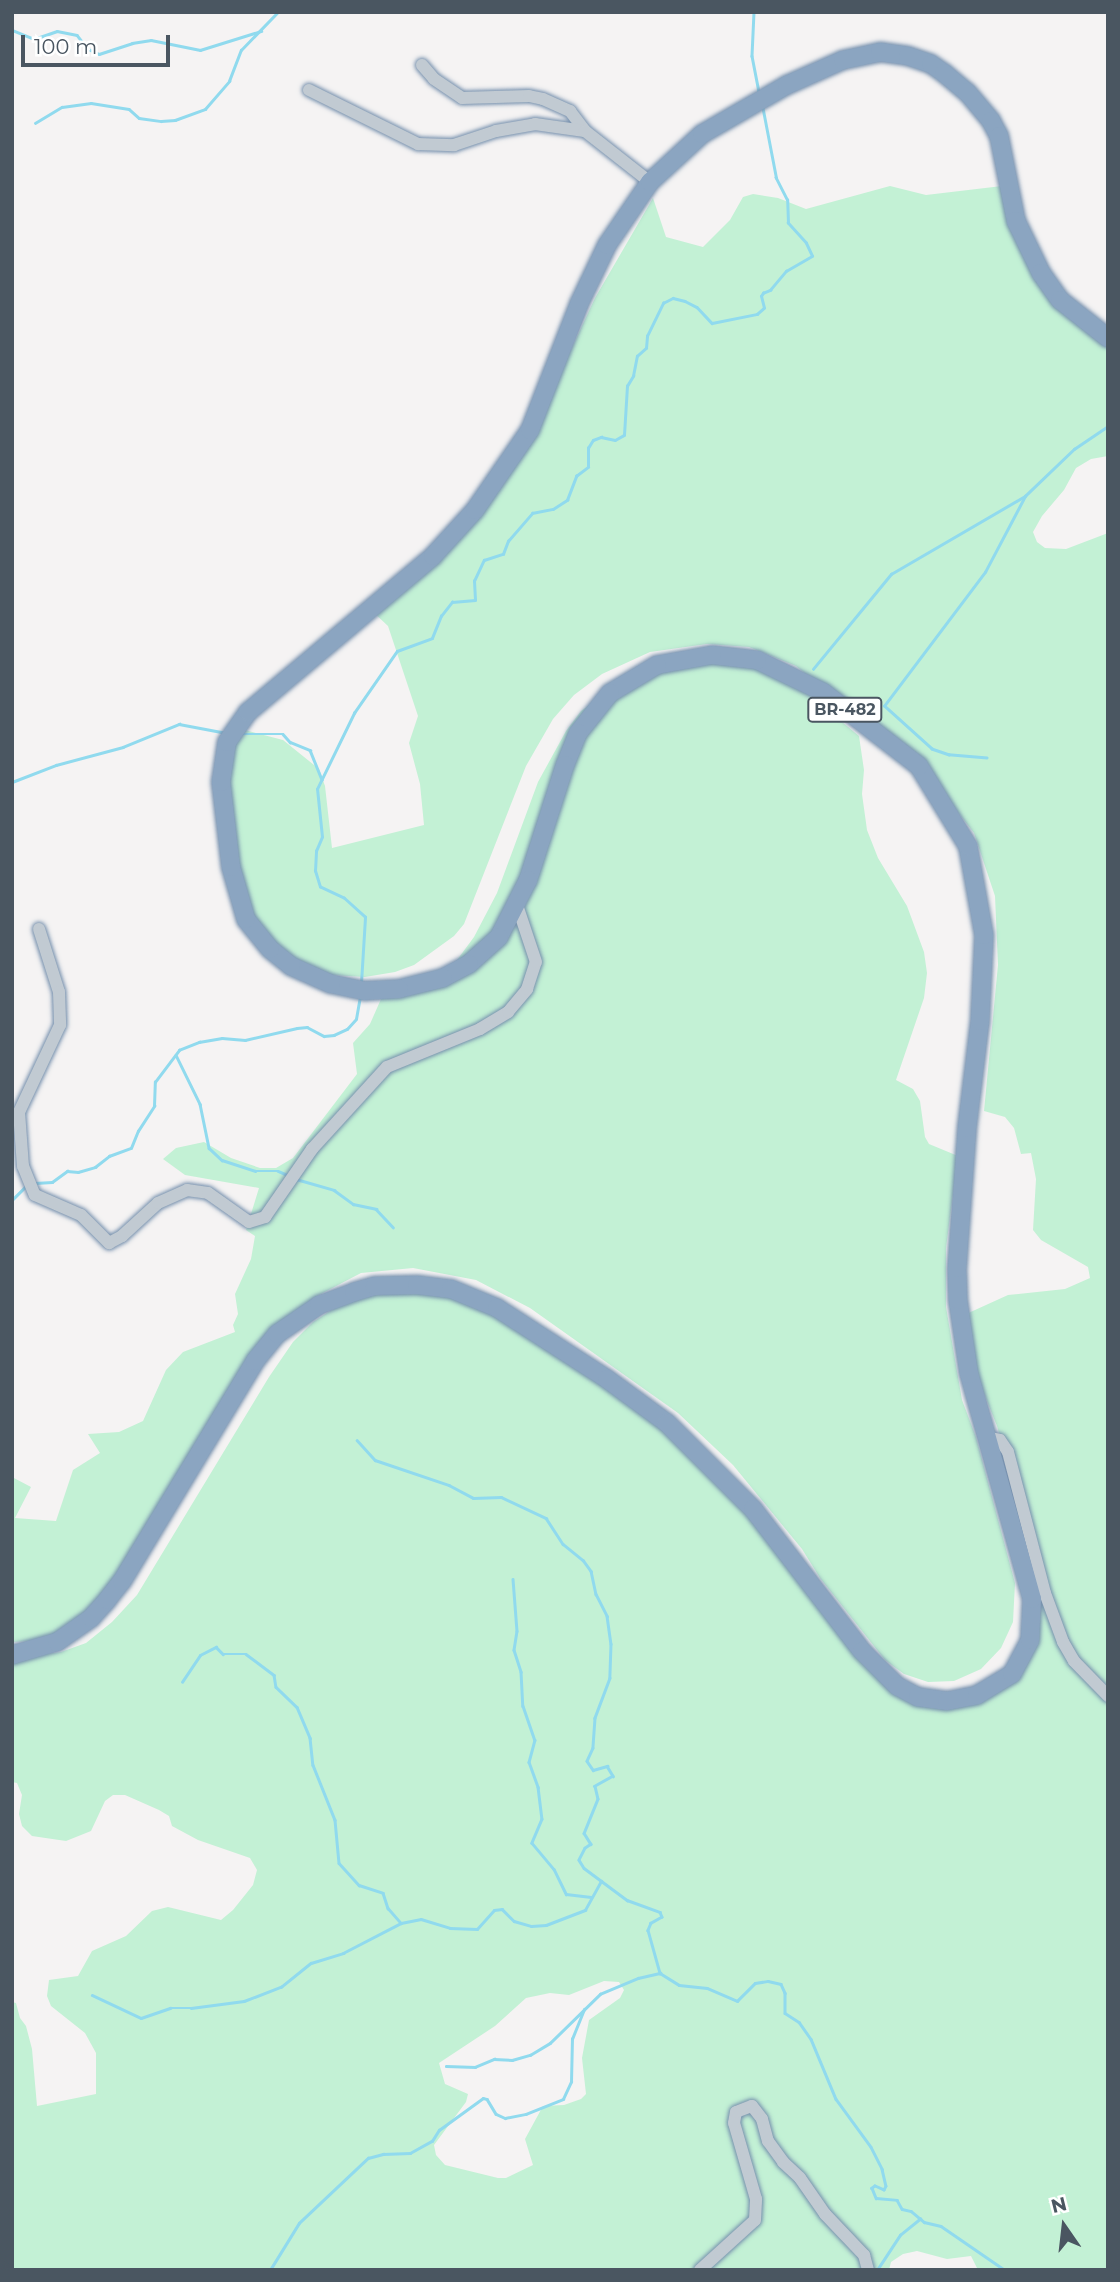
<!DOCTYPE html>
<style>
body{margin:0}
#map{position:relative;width:1120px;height:2282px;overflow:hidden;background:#f5f3f3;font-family:Montserrat,sans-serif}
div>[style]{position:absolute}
.green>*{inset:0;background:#c3f1d5}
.stream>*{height:2.5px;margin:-1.25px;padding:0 1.25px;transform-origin:1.25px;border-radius:1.25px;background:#90daee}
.roads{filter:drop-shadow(0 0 2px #7690ad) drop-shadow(0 0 2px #7690ad)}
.minor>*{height:12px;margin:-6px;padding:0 6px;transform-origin:6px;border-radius:6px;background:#c1cad2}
.highway>*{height:18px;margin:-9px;padding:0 9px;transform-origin:9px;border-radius:9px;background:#8ba5c1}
span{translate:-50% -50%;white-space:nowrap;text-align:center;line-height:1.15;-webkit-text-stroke:5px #fff;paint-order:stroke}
.shield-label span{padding:2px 5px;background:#fff;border:2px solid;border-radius:5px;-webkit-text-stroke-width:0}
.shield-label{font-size:16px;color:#4a5661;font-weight:700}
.frame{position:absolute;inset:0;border:14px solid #4a5661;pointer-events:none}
.north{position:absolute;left:1029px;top:2191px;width:70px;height:70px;-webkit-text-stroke:5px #fff;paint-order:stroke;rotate:346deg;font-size:19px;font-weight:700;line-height:28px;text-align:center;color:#4a5661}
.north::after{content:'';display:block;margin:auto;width:24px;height:32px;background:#4a5661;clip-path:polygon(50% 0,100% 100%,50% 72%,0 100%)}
.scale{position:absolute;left:21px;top:35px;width:149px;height:32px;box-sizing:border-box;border:4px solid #4a5661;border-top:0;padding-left:9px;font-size:21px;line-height:24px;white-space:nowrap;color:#4a5661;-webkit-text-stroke:5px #fff;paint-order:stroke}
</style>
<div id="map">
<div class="green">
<div style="clip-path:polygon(evenodd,890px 186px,926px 195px,1002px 186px,1017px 240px,1036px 278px,1061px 309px,1108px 347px,1108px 456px,1091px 459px,1076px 468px,1064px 490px,1042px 516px,1033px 532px,1037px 542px,1045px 548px,1066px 549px,1108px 533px,1108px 2270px,978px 2270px,971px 2256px,947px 2259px,917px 2251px,903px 2254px,891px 2262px,889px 2270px,12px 2270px,12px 2002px,16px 2003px,20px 2018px,26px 2026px,32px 2049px,37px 2106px,96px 2094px,96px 2053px,85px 2033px,51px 2006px,47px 1996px,49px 1980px,78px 1976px,92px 1951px,126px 1936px,152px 1911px,168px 1907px,221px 1920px,233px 1910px,253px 1885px,257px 1870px,250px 1858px,198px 1840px,172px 1826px,169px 1816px,159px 1810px,125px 1795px,113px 1795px,105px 1801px,91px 1831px,66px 1841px,32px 1836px,22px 1826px,19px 1814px,22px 1795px,17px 1783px,12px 1782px,12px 1658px,61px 1652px,86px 1643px,112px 1622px,137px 1595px,269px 1377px,293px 1342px,313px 1322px,330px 1311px,352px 1300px,408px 1287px,474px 1298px,663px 1420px,916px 1702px,1003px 1683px,1040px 1616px,1042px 1586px,997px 1426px,979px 1381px,964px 1315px,1008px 1295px,1065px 1289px,1090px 1278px,1088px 1267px,1041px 1240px,1033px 1230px,1036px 1179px,1031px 1153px,1021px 1154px,1014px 1128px,1005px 1117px,984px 1111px,998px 965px,995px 896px,974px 833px,932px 779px,796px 666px,749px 647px,707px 644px,650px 652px,602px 674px,574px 695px,553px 719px,526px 766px,464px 924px,454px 936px,414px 965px,395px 972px,365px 977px,332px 975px,281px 955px,239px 894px,225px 771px,241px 729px,283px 740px,319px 769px,325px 786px,332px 848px,424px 825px,420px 784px,409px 743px,418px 716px,388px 626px,372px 611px,435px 553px,541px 414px,595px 298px,653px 198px,666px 237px,703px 247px,730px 220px,743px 197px,753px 194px,778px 198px,806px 209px,890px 186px,604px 1981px,619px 1982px,624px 1990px,620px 1998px,589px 2020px,582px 2058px,586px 2094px,581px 2099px,564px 2105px,543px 2106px,525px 2139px,533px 2165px,506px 2178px,498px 2178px,445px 2165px,436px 2155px,434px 2145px,466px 2102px,468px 2094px,445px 2084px,439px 2063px,495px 2026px,526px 1998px,550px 1993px,569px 1995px,604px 1981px)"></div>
<div style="clip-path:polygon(690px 663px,743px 665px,777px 675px,806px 692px,859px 736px,864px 770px,862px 794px,867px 830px,878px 858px,907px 906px,924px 952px,927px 973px,924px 998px,896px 1080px,913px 1089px,920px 1101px,925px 1137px,929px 1144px,958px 1156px,946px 1248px,946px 1307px,962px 1400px,976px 1437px,1015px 1583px,1013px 1622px,1001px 1648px,981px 1669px,954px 1681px,928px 1682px,904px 1674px,885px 1660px,820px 1578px,802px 1549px,733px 1465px,678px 1413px,530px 1308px,476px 1280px,413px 1268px,361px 1273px,319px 1295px,284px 1326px,160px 1529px,69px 1631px,33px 1641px,12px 1642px,12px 1477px,31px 1487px,15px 1518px,56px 1521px,73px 1470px,100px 1453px,88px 1434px,119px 1432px,143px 1421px,166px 1370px,183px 1352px,235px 1332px,233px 1325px,238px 1314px,235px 1294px,251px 1259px,255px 1236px,246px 1230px,259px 1188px,185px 1175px,163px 1159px,176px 1148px,204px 1142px,231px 1158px,260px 1168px,276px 1168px,293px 1158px,357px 1074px,353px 1043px,370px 1024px,381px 999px,381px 993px,442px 970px,457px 960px,474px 937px,497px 893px,538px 782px,566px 731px,581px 711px,618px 684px)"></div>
</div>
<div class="stream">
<div style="left:613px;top:12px;width:10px"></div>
<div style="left:754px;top:12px;width:44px;rotate:92.6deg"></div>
<div style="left:752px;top:56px;width:37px;rotate:79deg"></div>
<div style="left:12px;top:30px;width:24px;rotate:22deg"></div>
<div style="left:34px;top:39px;width:24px;rotate:-19deg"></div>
<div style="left:57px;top:31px;width:20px;rotate:11deg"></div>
<div style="left:77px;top:35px;width:18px;rotate:52deg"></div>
<div style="left:88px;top:49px;width:12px;rotate:24deg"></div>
<div style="left:99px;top:54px;width:35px;rotate:-18deg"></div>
<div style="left:132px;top:43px;width:19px;rotate:-9deg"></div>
<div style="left:151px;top:40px;width:50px;rotate:11.5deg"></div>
<div style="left:200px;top:50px;width:64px;rotate:-17.3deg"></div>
<div style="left:35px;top:123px;width:31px;rotate:-31deg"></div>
<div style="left:62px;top:107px;width:29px;rotate:-8deg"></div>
<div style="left:91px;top:103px;width:38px;rotate:9deg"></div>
<div style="left:129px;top:109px;width:13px;rotate:42deg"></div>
<div style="left:139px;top:118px;width:22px;rotate:8deg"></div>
<div style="left:161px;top:121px;width:14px;rotate:-4deg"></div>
<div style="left:175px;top:120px;width:32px;rotate:-20deg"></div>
<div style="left:205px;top:109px;width:37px;rotate:-49deg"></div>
<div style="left:229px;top:81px;width:33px;rotate:-69deg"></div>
<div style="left:241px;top:50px;width:53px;rotate:-45.8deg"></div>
<div style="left:813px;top:669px;width:123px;rotate:-50.6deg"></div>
<div style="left:891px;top:574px;width:155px;rotate:-30.2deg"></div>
<div style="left:1025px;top:496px;width:68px;rotate:-43.8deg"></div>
<div style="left:1074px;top:449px;width:41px;rotate:-34.1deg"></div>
<div style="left:243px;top:734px;width:40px"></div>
<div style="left:283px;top:734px;width:11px;rotate:49deg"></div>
<div style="left:290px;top:742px;width:22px;rotate:22deg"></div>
<div style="left:310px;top:750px;width:32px;rotate:68deg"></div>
<div style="left:987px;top:758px;width:38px;rotate:-175deg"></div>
<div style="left:949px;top:755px;width:18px;rotate:-161deg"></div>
<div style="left:932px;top:749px;width:64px;rotate:-138.1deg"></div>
<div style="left:884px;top:706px;width:168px;rotate:-53deg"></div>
<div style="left:985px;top:572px;width:86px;rotate:-62.2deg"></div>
<div style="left:12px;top:782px;width:47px;rotate:-21.1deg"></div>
<div style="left:56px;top:765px;width:69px;rotate:-15deg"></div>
<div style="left:123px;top:747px;width:61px;rotate:-22.3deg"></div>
<div style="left:179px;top:724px;width:48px;rotate:10.8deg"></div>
<div style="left:361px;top:983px;width:66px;rotate:-86.5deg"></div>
<div style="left:365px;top:917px;width:28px;rotate:-138deg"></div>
<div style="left:344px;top:898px;width:26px;rotate:-155deg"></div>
<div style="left:320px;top:887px;width:17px;rotate:-107deg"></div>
<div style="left:315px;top:871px;width:20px;rotate:-87deg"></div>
<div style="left:316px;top:851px;width:15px;rotate:-67deg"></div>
<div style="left:322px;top:837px;width:48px;rotate:-95.9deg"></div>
<div style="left:317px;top:789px;width:85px;rotate:-64deg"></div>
<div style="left:354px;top:713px;width:75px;rotate:-55.3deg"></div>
<div style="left:397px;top:651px;width:37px;rotate:-20deg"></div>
<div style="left:432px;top:638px;width:24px;rotate:-68deg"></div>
<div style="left:441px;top:616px;width:18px;rotate:-52deg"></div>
<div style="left:452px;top:602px;width:23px;rotate:-5deg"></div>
<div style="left:475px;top:600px;width:19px;rotate:-93deg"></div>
<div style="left:474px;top:581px;width:23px;rotate:-65deg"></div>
<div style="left:484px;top:560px;width:20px;rotate:-18deg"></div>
<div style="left:503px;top:554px;width:14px;rotate:-69deg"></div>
<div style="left:508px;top:541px;width:37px;rotate:-49deg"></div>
<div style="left:532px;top:513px;width:21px;rotate:-11deg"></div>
<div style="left:553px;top:509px;width:17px;rotate:-33deg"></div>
<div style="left:567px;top:500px;width:26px;rotate:-69deg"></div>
<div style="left:576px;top:476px;width:15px;rotate:-37deg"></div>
<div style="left:588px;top:467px;width:19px;rotate:-90deg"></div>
<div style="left:588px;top:448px;width:9px;rotate:-58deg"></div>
<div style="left:593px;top:440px;width:9px;rotate:-21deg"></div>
<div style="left:601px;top:437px;width:14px;rotate:12deg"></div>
<div style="left:615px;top:440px;width:10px;rotate:-29deg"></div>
<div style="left:624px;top:435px;width:49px;rotate:-86.5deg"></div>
<div style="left:627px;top:386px;width:12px;rotate:-59deg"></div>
<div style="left:633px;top:376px;width:20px;rotate:-79deg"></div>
<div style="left:637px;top:356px;width:12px;rotate:-42deg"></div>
<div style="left:646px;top:348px;width:12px;rotate:-85deg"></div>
<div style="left:647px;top:336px;width:37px;rotate:-64deg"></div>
<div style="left:663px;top:303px;width:11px;rotate:-27deg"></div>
<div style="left:673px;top:298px;width:12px;rotate:14deg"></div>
<div style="left:685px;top:301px;width:13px;rotate:27deg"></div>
<div style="left:697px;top:307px;width:22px;rotate:47deg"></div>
<div style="left:712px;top:323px;width:46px;rotate:-11.3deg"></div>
<div style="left:757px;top:314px;width:9px;rotate:-41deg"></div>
<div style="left:764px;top:308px;width:12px;rotate:-104deg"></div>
<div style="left:761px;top:296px;width:4px;rotate:-56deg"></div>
<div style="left:763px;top:293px;width:8px;rotate:-23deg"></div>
<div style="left:770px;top:290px;width:25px;rotate:-50deg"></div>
<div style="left:786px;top:271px;width:30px;rotate:-30deg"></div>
<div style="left:812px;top:256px;width:14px;rotate:-115deg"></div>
<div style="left:806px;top:243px;width:27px;rotate:-132deg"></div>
<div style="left:788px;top:223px;width:23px;rotate:-92deg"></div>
<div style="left:787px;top:200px;width:25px;rotate:-117deg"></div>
<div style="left:776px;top:178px;width:74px;rotate:-100.9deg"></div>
<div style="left:176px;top:1055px;width:55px;rotate:63.9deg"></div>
<div style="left:200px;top:1104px;width:45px;rotate:78.4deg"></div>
<div style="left:209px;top:1148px;width:18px;rotate:43deg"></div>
<div style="left:222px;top:1160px;width:35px;rotate:18deg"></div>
<div style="left:255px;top:1171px;width:23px"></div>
<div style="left:278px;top:1171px;width:13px;rotate:23deg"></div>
<div style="left:296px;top:1179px;width:40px;rotate:16deg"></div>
<div style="left:334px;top:1190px;width:24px;rotate:36deg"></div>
<div style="left:353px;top:1204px;width:24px;rotate:12deg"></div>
<div style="left:376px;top:1209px;width:25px;rotate:47deg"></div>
<div style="left:35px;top:1183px;width:17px;rotate:-3deg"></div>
<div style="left:52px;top:1182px;width:19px;rotate:-36deg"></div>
<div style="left:67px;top:1171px;width:11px;rotate:5deg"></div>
<div style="left:78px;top:1172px;width:18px;rotate:-16deg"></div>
<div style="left:95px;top:1167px;width:18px;rotate:-38deg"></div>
<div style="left:109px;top:1156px;width:23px;rotate:-20deg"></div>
<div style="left:131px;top:1148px;width:18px;rotate:-68deg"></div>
<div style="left:138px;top:1131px;width:30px;rotate:-57deg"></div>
<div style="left:154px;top:1106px;width:24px;rotate:-88deg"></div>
<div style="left:155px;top:1082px;width:40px;rotate:-53deg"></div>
<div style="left:179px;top:1050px;width:22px;rotate:-22deg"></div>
<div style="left:199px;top:1042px;width:23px;rotate:-10deg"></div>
<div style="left:222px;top:1038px;width:23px;rotate:5deg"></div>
<div style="left:245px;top:1040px;width:53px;rotate:-13deg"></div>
<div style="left:297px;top:1028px;width:10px;rotate:-6deg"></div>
<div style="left:307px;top:1027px;width:19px;rotate:28deg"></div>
<div style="left:324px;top:1036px;width:10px;rotate:-6deg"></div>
<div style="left:334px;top:1035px;width:14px;rotate:-25deg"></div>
<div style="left:347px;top:1029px;width:13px;rotate:-48deg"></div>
<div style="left:356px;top:1019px;width:22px;rotate:-80deg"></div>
<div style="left:12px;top:1200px;width:20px;rotate:-45deg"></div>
<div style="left:357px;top:1440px;width:27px;rotate:48deg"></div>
<div style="left:375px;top:1460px;width:78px;rotate:18.7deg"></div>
<div style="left:449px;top:1485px;width:27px;rotate:28deg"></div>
<div style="left:473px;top:1498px;width:28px;rotate:-2deg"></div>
<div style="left:501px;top:1497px;width:50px;rotate:25deg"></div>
<div style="left:546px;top:1518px;width:31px;rotate:57deg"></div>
<div style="left:563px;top:1544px;width:26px;rotate:39deg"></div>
<div style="left:583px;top:1560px;width:14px;rotate:54deg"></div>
<div style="left:591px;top:1571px;width:24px;rotate:78deg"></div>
<div style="left:596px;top:1594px;width:25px;rotate:63deg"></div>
<div style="left:607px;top:1616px;width:28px;rotate:82deg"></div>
<div style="left:611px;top:1644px;width:34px;rotate:92deg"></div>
<div style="left:610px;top:1678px;width:43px;rotate:110.6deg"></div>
<div style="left:595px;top:1718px;width:30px;rotate:94deg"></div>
<div style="left:593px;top:1748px;width:14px;rotate:115deg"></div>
<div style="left:587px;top:1761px;width:11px;rotate:56deg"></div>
<div style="left:593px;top:1770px;width:15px;rotate:-16deg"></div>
<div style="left:607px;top:1766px;width:12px;rotate:59deg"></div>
<div style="left:613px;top:1776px;width:21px;rotate:151deg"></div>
<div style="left:595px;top:1786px;width:13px;rotate:77deg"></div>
<div style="left:598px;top:1799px;width:37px;rotate:112deg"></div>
<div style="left:584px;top:1833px;width:13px;rotate:58deg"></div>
<div style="left:591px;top:1844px;width:7px;rotate:146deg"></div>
<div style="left:585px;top:1848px;width:13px;rotate:117deg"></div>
<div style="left:579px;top:1860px;width:9px;rotate:58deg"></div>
<div style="left:584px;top:1868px;width:54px;rotate:36.7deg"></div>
<div style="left:627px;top:1900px;width:35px;rotate:20deg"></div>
<div style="left:660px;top:1912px;width:5px;rotate:68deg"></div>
<div style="left:662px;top:1917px;width:13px;rotate:151deg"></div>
<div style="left:651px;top:1923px;width:8px;rotate:113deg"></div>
<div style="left:648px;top:1930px;width:45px;rotate:74.4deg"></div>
<div style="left:660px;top:1973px;width:22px;rotate:32deg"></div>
<div style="left:679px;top:1985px;width:28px;rotate:6deg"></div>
<div style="left:707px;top:1988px;width:33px;rotate:23deg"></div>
<div style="left:737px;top:2001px;width:25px;rotate:-45deg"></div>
<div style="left:755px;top:1983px;width:13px;rotate:-9deg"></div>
<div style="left:768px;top:1981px;width:13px;rotate:13deg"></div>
<div style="left:781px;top:1984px;width:10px;rotate:66deg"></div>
<div style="left:785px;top:1993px;width:20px;rotate:90deg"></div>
<div style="left:785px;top:2013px;width:17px;rotate:33deg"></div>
<div style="left:799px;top:2022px;width:21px;rotate:55deg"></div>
<div style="left:811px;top:2039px;width:65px;rotate:67.4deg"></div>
<div style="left:836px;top:2099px;width:59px;rotate:53.9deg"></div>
<div style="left:871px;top:2147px;width:25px;rotate:63deg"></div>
<div style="left:882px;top:2169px;width:17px;rotate:77deg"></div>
<div style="left:886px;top:2186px;width:4px;rotate:117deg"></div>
<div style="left:884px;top:2190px;width:10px;rotate:-156deg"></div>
<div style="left:875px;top:2186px;width:4px;rotate:146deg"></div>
<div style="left:872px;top:2188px;width:11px;rotate:68deg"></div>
<div style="left:876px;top:2198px;width:21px;rotate:5deg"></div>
<div style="left:897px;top:2200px;width:10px;rotate:61deg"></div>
<div style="left:902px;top:2209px;width:9px;rotate:13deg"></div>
<div style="left:911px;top:2211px;width:17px;rotate:40deg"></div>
<div style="left:924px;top:2222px;width:17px;rotate:13deg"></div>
<div style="left:941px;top:2226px;width:78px;rotate:34.5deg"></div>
<div style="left:513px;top:1579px;width:52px;rotate:85.6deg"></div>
<div style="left:517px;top:1631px;width:19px;rotate:99deg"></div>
<div style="left:514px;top:1650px;width:23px;rotate:72deg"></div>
<div style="left:521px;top:1672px;width:34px;rotate:87deg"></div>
<div style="left:523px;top:1706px;width:36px;rotate:71deg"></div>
<div style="left:535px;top:1740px;width:23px;rotate:105deg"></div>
<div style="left:529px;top:1762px;width:27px;rotate:70deg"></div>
<div style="left:538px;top:1787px;width:32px;rotate:83deg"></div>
<div style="left:542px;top:1819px;width:26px;rotate:113deg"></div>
<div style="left:532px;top:1843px;width:34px;rotate:50deg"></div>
<div style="left:554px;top:1869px;width:28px;rotate:64deg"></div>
<div style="left:566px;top:1894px;width:25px;rotate:7deg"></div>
<div style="left:182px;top:1682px;width:32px;rotate:-56deg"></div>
<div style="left:200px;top:1655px;width:18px;rotate:-27deg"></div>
<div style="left:216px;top:1647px;width:10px;rotate:45deg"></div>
<div style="left:223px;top:1654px;width:23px"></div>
<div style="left:246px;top:1654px;width:35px;rotate:37deg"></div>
<div style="left:274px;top:1675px;width:12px;rotate:81deg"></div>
<div style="left:276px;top:1687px;width:29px;rotate:44deg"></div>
<div style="left:297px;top:1707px;width:34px;rotate:67deg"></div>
<div style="left:310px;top:1738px;width:27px;rotate:84deg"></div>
<div style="left:313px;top:1765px;width:59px;rotate:68.2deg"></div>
<div style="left:335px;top:1820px;width:43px;rotate:84.7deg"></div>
<div style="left:339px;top:1863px;width:30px;rotate:48deg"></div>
<div style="left:359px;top:1885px;width:25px;rotate:18deg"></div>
<div style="left:383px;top:1893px;width:16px;rotate:72deg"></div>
<div style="left:388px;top:1908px;width:20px;rotate:49deg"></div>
<div style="left:92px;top:1995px;width:54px;rotate:25.1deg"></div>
<div style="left:141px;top:2018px;width:31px;rotate:-19deg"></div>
<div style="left:170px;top:2008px;width:21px"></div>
<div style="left:191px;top:2008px;width:53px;rotate:-7.5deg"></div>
<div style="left:244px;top:2001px;width:40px;rotate:-21deg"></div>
<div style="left:281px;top:1987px;width:38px;rotate:-39deg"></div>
<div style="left:311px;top:1963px;width:34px;rotate:-17deg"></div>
<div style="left:343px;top:1953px;width:65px;rotate:-27.3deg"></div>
<div style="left:401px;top:1923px;width:20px;rotate:-11deg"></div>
<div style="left:421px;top:1919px;width:30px;rotate:17deg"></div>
<div style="left:450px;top:1928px;width:27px;rotate:2deg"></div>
<div style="left:477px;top:1929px;width:25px;rotate:-48deg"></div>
<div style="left:494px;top:1910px;width:8px;rotate:-7deg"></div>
<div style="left:502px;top:1909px;width:17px;rotate:45deg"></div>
<div style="left:514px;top:1921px;width:18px;rotate:16deg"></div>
<div style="left:531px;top:1926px;width:15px;rotate:-4deg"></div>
<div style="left:546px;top:1925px;width:42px;rotate:-21deg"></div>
<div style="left:585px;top:1910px;width:33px;rotate:-61deg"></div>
<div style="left:446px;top:2066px;width:29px;rotate:2deg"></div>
<div style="left:475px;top:2067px;width:21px;rotate:-23deg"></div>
<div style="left:494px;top:2059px;width:18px;rotate:3deg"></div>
<div style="left:512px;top:2060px;width:19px;rotate:-16deg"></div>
<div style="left:530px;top:2055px;width:23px;rotate:-31deg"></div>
<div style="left:550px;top:2043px;width:70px;rotate:-44.4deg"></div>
<div style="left:600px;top:1994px;width:41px;rotate:-22.8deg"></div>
<div style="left:638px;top:1978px;width:23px;rotate:-13deg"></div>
<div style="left:270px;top:2270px;width:55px;rotate:-58.3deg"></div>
<div style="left:299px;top:2223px;width:95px;rotate:-43.3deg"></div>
<div style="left:368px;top:2158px;width:16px;rotate:-15deg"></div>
<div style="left:383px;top:2154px;width:27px;rotate:-2deg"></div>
<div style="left:410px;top:2153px;width:25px;rotate:-29deg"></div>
<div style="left:432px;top:2141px;width:13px;rotate:-58deg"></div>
<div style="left:439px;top:2130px;width:54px;rotate:-36deg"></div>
<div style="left:483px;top:2098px;width:4px;rotate:14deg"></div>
<div style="left:487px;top:2099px;width:17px;rotate:59deg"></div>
<div style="left:496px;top:2114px;width:10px;rotate:24deg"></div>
<div style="left:505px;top:2118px;width:21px;rotate:-11deg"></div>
<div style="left:526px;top:2114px;width:40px;rotate:-22deg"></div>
<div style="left:563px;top:2099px;width:19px;rotate:-65deg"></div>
<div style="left:571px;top:2082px;width:43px;rotate:-88.7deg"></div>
<div style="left:572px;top:2039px;width:32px;rotate:-68deg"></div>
<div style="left:877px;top:2270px;width:42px;rotate:-56.7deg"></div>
<div style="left:900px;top:2235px;width:26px;rotate:-39deg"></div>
</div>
<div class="roads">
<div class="minor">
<div style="left:422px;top:65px;width:18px;rotate:49deg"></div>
<div style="left:434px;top:79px;width:34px;rotate:34deg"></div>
<div style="left:462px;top:98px;width:67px;rotate:-1.7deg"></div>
<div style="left:529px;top:96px;width:14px;rotate:12deg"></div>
<div style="left:543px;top:99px;width:30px;rotate:24deg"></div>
<div style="left:570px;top:111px;width:25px;rotate:53deg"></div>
<div style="left:309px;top:90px;width:122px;rotate:26.4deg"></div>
<div style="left:418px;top:144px;width:36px;rotate:2deg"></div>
<div style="left:454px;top:145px;width:44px;rotate:-18.4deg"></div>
<div style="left:496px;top:131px;width:40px;rotate:-10deg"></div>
<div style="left:535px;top:124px;width:50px;rotate:8deg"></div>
<div style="left:585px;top:131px;width:83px;rotate:38.1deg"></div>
<div style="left:39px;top:929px;width:66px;rotate:72.4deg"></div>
<div style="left:59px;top:992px;width:33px;rotate:88deg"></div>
<div style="left:60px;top:1025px;width:96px;rotate:115.2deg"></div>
<div style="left:19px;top:1112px;width:54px;rotate:85.8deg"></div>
<div style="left:23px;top:1166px;width:31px;rotate:68deg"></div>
<div style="left:35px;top:1195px;width:50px;rotate:23.5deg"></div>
<div style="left:81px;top:1215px;width:40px;rotate:45deg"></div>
<div style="left:109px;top:1243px;width:15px;rotate:-28deg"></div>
<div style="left:122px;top:1236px;width:49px;rotate:-42.5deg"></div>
<div style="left:158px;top:1203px;width:32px;rotate:-24deg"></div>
<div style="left:187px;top:1190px;width:21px;rotate:8deg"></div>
<div style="left:208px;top:1193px;width:50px;rotate:35.3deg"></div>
<div style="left:249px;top:1222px;width:17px;rotate:-17deg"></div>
<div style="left:265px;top:1217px;width:83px;rotate:-55.3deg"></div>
<div style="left:312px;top:1149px;width:111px;rotate:-47.6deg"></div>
<div style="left:387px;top:1067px;width:100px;rotate:-22.2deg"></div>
<div style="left:480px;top:1029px;width:33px;rotate:-31deg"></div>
<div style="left:508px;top:1012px;width:30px;rotate:-50deg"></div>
<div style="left:527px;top:989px;width:28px;rotate:-72deg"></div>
<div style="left:536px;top:962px;width:60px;rotate:-108.4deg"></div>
<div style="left:986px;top:1437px;width:14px;rotate:12deg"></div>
<div style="left:1000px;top:1440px;width:14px;rotate:56deg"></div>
<div style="left:1008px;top:1452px;width:146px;rotate:75.3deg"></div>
<div style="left:1045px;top:1593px;width:52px;rotate:69.8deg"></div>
<div style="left:1063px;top:1642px;width:22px;rotate:60deg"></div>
<div style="left:1074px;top:1661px;width:49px;rotate:45.8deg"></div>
<div style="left:700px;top:2270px;width:74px;rotate:-42.3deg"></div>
<div style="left:755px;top:2220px;width:21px;rotate:-87deg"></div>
<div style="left:756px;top:2199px;width:79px;rotate:-106.1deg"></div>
<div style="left:734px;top:2123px;width:11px;rotate:-80deg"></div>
<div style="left:736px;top:2112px;width:17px;rotate:-21deg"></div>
<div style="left:752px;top:2106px;width:16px;rotate:52deg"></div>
<div style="left:762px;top:2119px;width:23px;rotate:75deg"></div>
<div style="left:768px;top:2141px;width:26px;rotate:54deg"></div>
<div style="left:783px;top:2162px;width:23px;rotate:43deg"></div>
<div style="left:800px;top:2178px;width:44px;rotate:55.2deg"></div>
<div style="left:825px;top:2214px;width:57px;rotate:46.4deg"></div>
<div style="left:864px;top:2255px;width:16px;rotate:75deg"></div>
</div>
<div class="highway">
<div style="left:12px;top:1655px;width:47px;rotate:-16.1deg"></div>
<div style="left:57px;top:1642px;width:42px;rotate:-35.2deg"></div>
<div style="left:91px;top:1618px;width:24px;rotate:-48deg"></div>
<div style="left:107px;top:1600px;width:24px;rotate:-52deg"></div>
<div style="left:122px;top:1581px;width:257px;rotate:-58.8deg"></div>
<div style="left:255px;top:1361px;width:35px;rotate:-51deg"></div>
<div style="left:277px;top:1334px;width:51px;rotate:-34.6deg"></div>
<div style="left:319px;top:1305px;width:37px;rotate:-20deg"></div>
<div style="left:354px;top:1292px;width:22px;rotate:-16deg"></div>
<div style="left:375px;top:1286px;width:42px;rotate:-1.4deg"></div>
<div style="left:417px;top:1285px;width:34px;rotate:7deg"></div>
<div style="left:451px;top:1289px;width:50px;rotate:22.4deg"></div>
<div style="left:497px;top:1308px;width:131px;rotate:32.8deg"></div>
<div style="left:607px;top:1379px;width:74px;rotate:36.3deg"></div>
<div style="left:667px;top:1423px;width:122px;rotate:45deg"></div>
<div style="left:753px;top:1509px;width:179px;rotate:52.5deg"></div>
<div style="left:862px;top:1651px;width:49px;rotate:45deg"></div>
<div style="left:897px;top:1686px;width:24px;rotate:28deg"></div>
<div style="left:918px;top:1697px;width:29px;rotate:8deg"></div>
<div style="left:947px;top:1701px;width:31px;rotate:-11deg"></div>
<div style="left:977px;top:1695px;width:41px;rotate:-31deg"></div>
<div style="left:1012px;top:1674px;width:38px;rotate:-62deg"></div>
<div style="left:1030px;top:1640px;width:41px;rotate:-87.2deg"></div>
<div style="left:1032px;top:1599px;width:234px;rotate:-105.6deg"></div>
<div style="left:969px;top:1374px;width:75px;rotate:-98.5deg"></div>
<div style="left:958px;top:1300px;width:32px;rotate:-92deg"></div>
<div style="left:957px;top:1268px;width:140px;rotate:-85.9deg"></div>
<div style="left:967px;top:1128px;width:108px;rotate:-83.1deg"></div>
<div style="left:980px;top:1021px;width:86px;rotate:-87.3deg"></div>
<div style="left:984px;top:935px;width:90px;rotate:-100.2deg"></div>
<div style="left:968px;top:846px;width:94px;rotate:-121.5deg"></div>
<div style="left:919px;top:766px;width:121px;rotate:-142.4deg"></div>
<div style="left:823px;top:692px;width:73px;rotate:-154.1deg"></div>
<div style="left:757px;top:660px;width:45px;rotate:-173.7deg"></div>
<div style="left:712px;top:655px;width:56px;rotate:169.7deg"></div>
<div style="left:657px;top:665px;width:55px;rotate:149.2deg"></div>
<div style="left:610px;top:693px;width:51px;rotate:128.7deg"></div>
<div style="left:578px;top:733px;width:35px;rotate:112deg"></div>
<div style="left:565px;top:765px;width:121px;rotate:107.8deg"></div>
<div style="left:528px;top:880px;width:64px;rotate:117deg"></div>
<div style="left:499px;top:937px;width:40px;rotate:138deg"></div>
<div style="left:469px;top:964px;width:30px;rotate:152deg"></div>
<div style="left:443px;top:978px;width:45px;rotate:166deg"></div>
<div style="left:399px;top:989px;width:34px;rotate:177deg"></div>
<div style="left:365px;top:991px;width:35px;rotate:-168deg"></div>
<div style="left:331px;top:984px;width:44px;rotate:-155.8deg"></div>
<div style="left:291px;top:966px;width:27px;rotate:-141deg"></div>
<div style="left:270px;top:949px;width:38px;rotate:-129deg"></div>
<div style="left:246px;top:919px;width:54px;rotate:-106.1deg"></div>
<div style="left:231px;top:867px;width:86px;rotate:-96.7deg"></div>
<div style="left:221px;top:782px;width:40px;rotate:-81.5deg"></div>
<div style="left:227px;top:742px;width:37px;rotate:-55deg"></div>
<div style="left:248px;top:712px;width:242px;rotate:-40.1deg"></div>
<div style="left:433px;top:556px;width:62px;rotate:-47.6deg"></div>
<div style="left:475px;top:510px;width:97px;rotate:-55.5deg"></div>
<div style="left:530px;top:430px;width:135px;rotate:-68.7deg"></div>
<div style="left:579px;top:304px;width:65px;rotate:-64.6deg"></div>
<div style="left:607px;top:245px;width:76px;rotate:-55.7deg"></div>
<div style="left:650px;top:182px;width:71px;rotate:-42.7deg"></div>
<div style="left:702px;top:134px;width:98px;rotate:-30deg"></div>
<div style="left:787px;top:85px;width:61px;rotate:-24.1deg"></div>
<div style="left:843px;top:60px;width:38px;rotate:-12deg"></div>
<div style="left:880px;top:52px;width:28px;rotate:8deg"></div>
<div style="left:908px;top:56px;width:24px;rotate:19deg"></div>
<div style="left:931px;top:64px;width:16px;rotate:35deg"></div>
<div style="left:944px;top:73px;width:30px;rotate:40deg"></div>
<div style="left:967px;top:92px;width:38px;rotate:50deg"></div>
<div style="left:991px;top:121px;width:17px;rotate:62deg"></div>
<div style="left:999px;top:136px;width:87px;rotate:78.7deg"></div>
<div style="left:1016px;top:221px;width:58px;rotate:64.3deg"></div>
<div style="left:1041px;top:273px;width:33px;rotate:55deg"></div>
<div style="left:1060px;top:300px;width:61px;rotate:38.4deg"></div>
</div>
</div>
<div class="shield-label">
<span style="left:845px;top:710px">BR-482</span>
</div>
<div class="frame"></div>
<div class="north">N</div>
<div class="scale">100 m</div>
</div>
